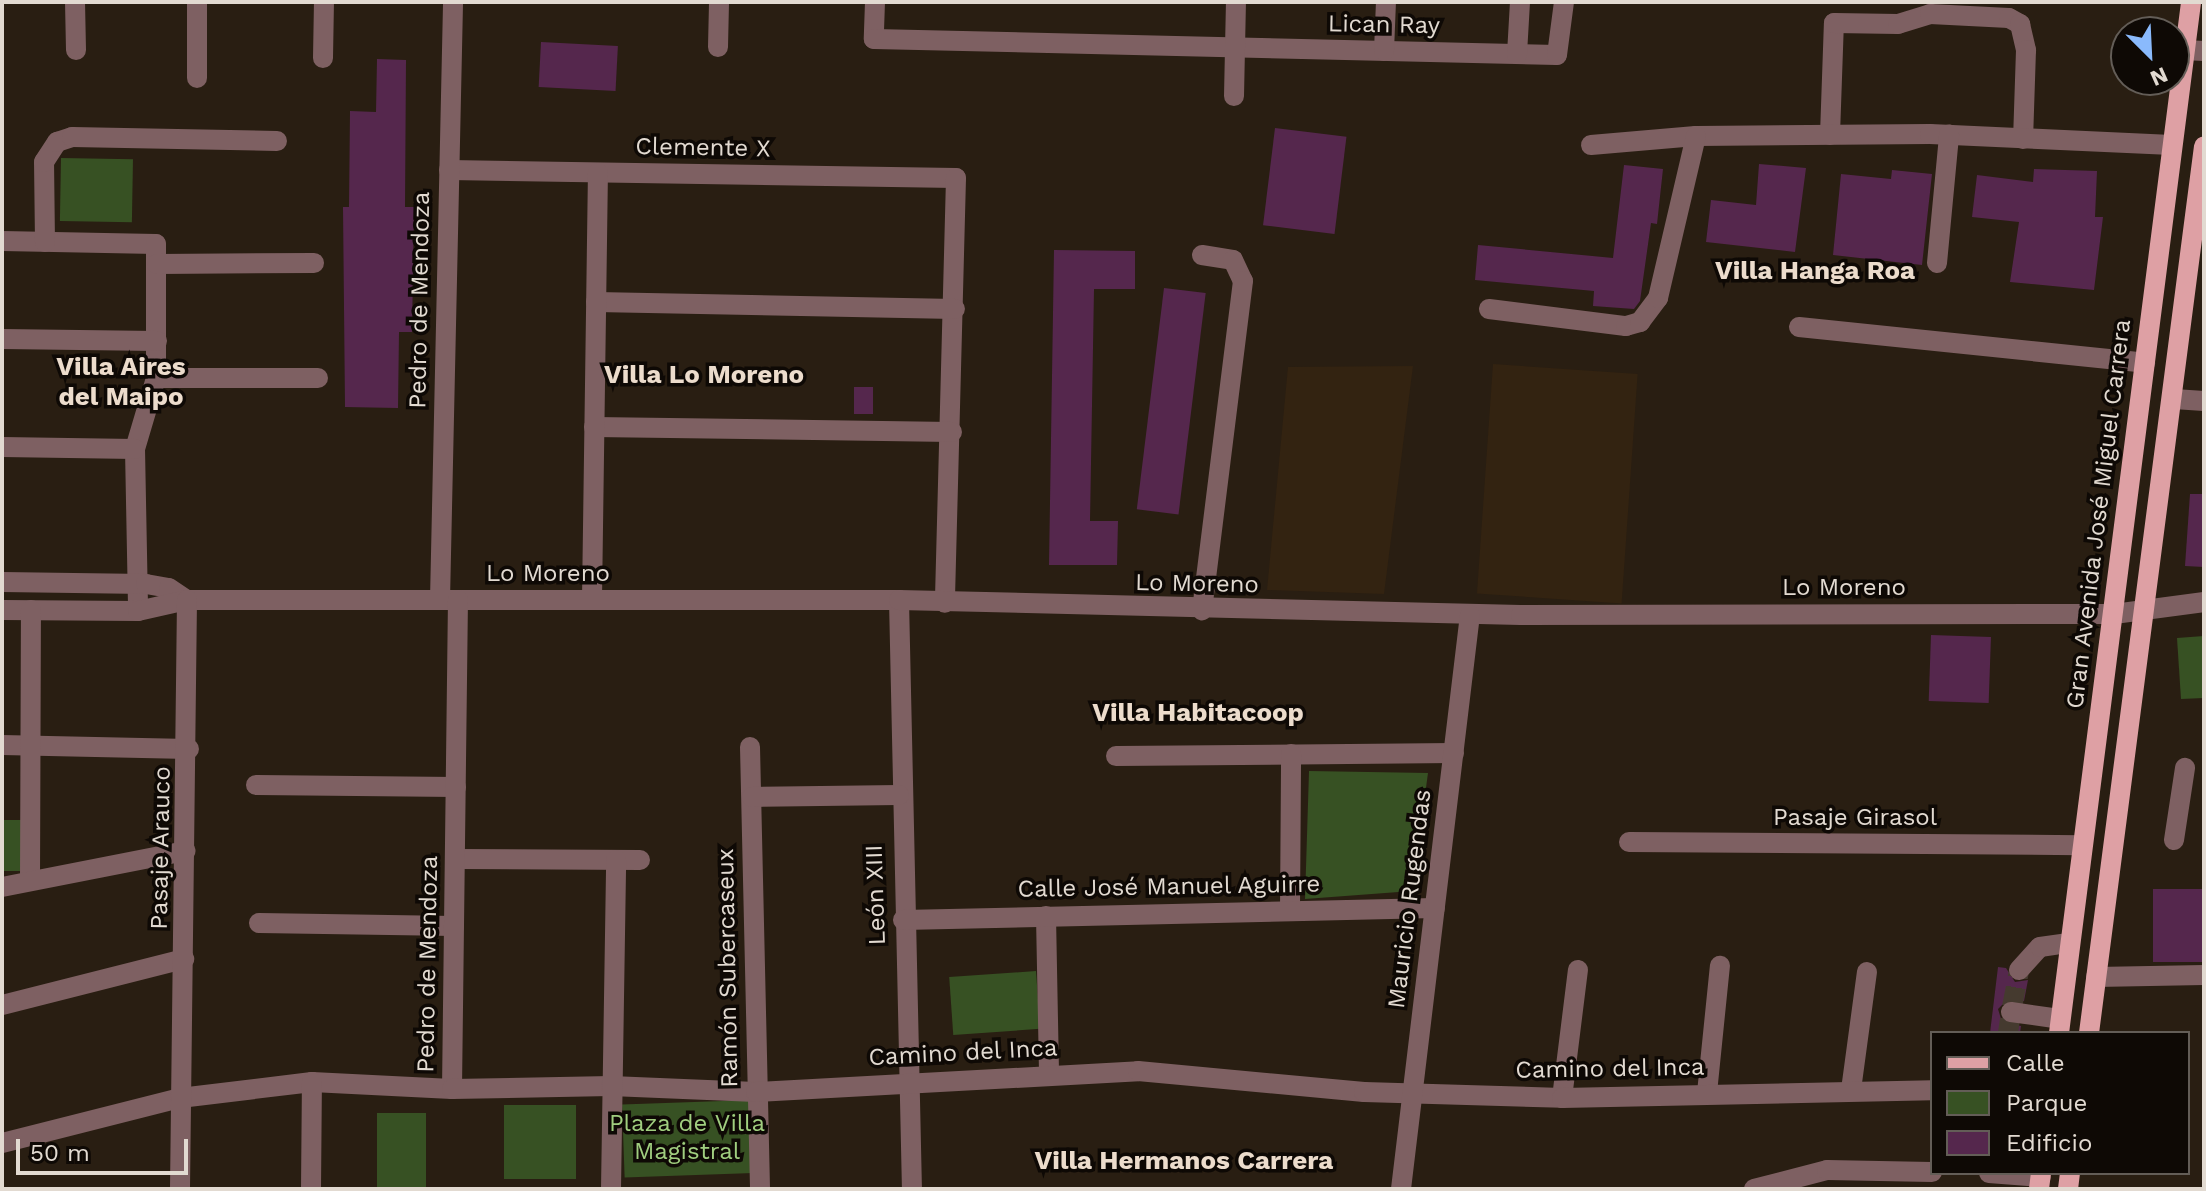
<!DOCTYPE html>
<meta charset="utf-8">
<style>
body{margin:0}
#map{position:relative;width:2206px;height:1191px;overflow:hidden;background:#291e12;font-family:"Work Sans",sans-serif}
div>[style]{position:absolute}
.built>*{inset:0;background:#332311;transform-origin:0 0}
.green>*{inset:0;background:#375123;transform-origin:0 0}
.building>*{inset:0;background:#55274d;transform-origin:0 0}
.minor-tunnel>*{height:20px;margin-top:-10px;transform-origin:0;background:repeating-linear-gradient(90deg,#453a2f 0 20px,transparent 0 30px)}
.minor>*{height:20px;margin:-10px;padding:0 10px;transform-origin:10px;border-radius:10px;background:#7e6062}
.major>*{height:20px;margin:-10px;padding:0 10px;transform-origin:10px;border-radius:10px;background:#dea0a4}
span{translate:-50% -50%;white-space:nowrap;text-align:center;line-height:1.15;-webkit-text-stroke:7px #0e0905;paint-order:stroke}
.street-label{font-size:24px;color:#e2dad1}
.park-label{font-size:24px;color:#a0ce7f}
.neighbourhood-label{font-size:26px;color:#ecdccc;font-weight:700}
.frame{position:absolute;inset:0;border:4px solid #e2dad1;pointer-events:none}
.legend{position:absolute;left:1930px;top:1031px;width:260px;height:144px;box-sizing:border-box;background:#0e0905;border:2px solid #635d57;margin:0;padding:10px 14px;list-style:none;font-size:24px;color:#e2dad1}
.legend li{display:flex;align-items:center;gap:16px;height:40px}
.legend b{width:40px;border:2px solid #635d57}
.north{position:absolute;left:2110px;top:16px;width:80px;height:80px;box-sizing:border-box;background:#0e0905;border:2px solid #635d57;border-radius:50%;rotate:156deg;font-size:22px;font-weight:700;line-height:32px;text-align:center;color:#e2dad1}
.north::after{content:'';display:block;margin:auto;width:28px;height:36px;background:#8abafc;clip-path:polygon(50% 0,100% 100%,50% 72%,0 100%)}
.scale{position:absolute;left:16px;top:1139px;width:172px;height:36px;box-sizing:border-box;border:4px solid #e2dad1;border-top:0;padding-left:10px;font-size:24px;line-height:28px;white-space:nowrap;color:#e2dad1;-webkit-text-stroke:6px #0e0905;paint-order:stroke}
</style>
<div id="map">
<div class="built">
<div style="left:1493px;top:364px;width:145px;height:230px;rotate:4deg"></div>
<div style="clip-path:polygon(1413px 366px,1384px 594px,1267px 590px,1288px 367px)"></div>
</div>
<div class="green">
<div style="left:61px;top:158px;width:72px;height:63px;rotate:1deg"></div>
<div style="clip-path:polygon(2204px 636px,2204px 698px,2181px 699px,2177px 638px)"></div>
<div style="clip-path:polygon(1309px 771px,1428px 773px,1412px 891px,1305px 899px)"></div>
<div style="left:2px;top:820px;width:20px;height:51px"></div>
<div style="left:1036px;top:971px;width:58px;height:87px;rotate:86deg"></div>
<div style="left:751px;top:1100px;width:73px;height:129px;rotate:88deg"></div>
<div style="left:504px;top:1105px;width:72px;height:74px"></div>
<div style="left:377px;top:1113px;width:49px;height:76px"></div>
</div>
<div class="building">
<div style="left:541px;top:42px;width:77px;height:45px;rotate:3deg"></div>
<div style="clip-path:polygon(377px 59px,406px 60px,405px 207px,414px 207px,412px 332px,399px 332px,398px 408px,345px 407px,343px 207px,349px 207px,350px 111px,376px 112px)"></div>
<div style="left:1275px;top:128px;width:72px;height:98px;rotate:7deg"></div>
<div style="clip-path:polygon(1759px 164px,1806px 168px,1795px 252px,1706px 242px,1711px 200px,1756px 205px)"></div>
<div style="clip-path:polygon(1624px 165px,1663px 169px,1657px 224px,1651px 223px,1640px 301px,1634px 309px,1593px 306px,1594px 291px,1475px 280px,1478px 245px,1613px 258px)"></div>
<div style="clip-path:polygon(2034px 169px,2097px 171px,2095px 217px,2103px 217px,2094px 290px,2010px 282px,2019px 222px,1972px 217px,1977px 175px,2033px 182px)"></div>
<div style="clip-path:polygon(1892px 170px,1932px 174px,1922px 265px,1833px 255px,1841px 174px,1891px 179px)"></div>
<div style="clip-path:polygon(1054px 250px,1135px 251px,1135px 289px,1094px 289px,1090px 521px,1118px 521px,1117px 565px,1049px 565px)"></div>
<div style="left:1164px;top:288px;width:42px;height:223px;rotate:7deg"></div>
<div style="left:854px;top:387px;width:19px;height:27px"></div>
<div style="clip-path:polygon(2190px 494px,2204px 494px,2204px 567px,2185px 566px)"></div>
<div style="left:1931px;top:635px;width:60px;height:66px;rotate:2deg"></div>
<div style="left:2204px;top:889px;width:73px;height:51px;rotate:90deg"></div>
<div style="clip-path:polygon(1998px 967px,2006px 968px,2015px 982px,2028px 980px,2024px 1001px,2007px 1000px,1998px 1009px,2002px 1022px,2021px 1026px,2020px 1033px,1990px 1033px)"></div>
</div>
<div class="minor-tunnel">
<div style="left:2012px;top:1007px;width:38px;rotate:-79deg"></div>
<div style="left:2008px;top:1033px;width:14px;rotate:-82deg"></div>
</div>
<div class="minor">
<div style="left:75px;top:2px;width:48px;rotate:88.8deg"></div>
<div style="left:875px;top:2px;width:37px;rotate:92deg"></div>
<div style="left:874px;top:39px;width:683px;rotate:1.34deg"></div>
<div style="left:1557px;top:55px;width:53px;rotate:-82.5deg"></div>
<div style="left:718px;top:47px;width:45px;rotate:-88.7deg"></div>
<div style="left:2184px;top:50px;width:20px;rotate:3deg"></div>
<div style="left:1384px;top:51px;width:49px;rotate:-87.7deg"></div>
<div style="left:1517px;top:54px;width:52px;rotate:-86.7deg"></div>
<div style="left:323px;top:58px;width:56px;rotate:-89deg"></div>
<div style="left:197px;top:78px;width:76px;rotate:-90deg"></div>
<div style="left:1234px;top:96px;width:94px;rotate:-88.8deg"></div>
<div style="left:1830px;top:135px;width:112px;rotate:-88deg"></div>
<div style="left:1834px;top:23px;width:64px;rotate:0.9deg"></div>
<div style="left:1898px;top:24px;width:34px;rotate:-17deg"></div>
<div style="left:1930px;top:14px;width:79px;rotate:2.9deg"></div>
<div style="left:2009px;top:18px;width:13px;rotate:29deg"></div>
<div style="left:2020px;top:24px;width:27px;rotate:77deg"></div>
<div style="left:2026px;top:50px;width:89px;rotate:91.9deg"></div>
<div style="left:1591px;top:145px;width:105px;rotate:-4.9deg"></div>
<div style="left:1696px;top:136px;width:234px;rotate:-0.5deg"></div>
<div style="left:1930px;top:134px;width:242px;rotate:2.6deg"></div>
<div style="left:449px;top:170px;width:507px;rotate:0.9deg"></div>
<div style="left:956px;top:178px;width:425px;rotate:91.5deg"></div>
<div style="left:2px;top:241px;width:154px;rotate:1.1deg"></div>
<div style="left:156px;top:244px;width:134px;rotate:90deg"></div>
<div style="left:156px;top:378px;width:74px;rotate:106.5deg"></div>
<div style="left:135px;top:449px;width:162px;rotate:88.9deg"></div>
<div style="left:45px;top:242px;width:80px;rotate:-90.7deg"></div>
<div style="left:44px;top:162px;width:24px;rotate:-57deg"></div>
<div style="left:57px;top:142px;width:16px;rotate:-18deg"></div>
<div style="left:72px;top:137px;width:205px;rotate:1.1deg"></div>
<div style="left:1202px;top:255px;width:31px;rotate:9deg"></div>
<div style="left:1233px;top:260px;width:23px;rotate:65deg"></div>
<div style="left:1243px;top:281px;width:332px;rotate:97.1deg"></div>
<div style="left:1937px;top:263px;width:129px;rotate:-84.6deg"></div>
<div style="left:157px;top:264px;width:157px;rotate:-0.4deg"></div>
<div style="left:596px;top:302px;width:359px;rotate:1.1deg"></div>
<div style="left:1489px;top:309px;width:138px;rotate:7.1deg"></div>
<div style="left:1626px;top:326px;width:15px;rotate:-16deg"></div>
<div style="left:1640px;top:322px;width:30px;rotate:-53deg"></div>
<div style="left:1658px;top:298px;width:166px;rotate:-76.8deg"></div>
<div style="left:1799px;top:327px;width:348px;rotate:5.9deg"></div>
<div style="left:2px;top:339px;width:155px;rotate:0.7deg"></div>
<div style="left:156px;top:378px;width:162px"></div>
<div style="left:2174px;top:399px;width:30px;rotate:4deg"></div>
<div style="left:594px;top:427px;width:358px;rotate:0.8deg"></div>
<div style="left:2px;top:447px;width:133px;rotate:0.9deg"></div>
<div style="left:2px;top:582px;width:144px;rotate:0.8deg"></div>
<div style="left:146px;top:584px;width:23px;rotate:10deg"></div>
<div style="left:169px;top:588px;width:22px;rotate:34deg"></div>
<div style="left:592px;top:599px;width:426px;rotate:-89.2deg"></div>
<div style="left:440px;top:600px;width:598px;rotate:-88.75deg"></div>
<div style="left:899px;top:600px;width:589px;rotate:88.74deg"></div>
<div style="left:2px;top:610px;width:136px;rotate:0.4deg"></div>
<div style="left:138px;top:611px;width:50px;rotate:-12.7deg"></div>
<div style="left:187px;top:600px;width:712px"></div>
<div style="left:899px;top:600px;width:622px;rotate:1.38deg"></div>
<div style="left:1521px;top:615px;width:593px;rotate:-0.1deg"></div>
<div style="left:2114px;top:614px;width:91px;rotate:-7.6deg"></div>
<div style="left:2px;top:745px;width:187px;rotate:1.2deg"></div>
<div style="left:750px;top:747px;width:442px;rotate:88.7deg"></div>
<div style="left:1116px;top:756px;width:338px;rotate:-0.5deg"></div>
<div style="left:256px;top:785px;width:200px;rotate:0.6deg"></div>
<div style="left:752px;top:797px;width:147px;rotate:-0.8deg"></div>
<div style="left:2174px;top:840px;width:73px;rotate:-81.3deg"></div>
<div style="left:1629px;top:842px;width:452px;rotate:0.4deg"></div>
<div style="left:455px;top:859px;width:185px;rotate:0.3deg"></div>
<div style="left:30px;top:881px;width:271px;rotate:-89.8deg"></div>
<div style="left:2px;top:887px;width:187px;rotate:-11.1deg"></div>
<div style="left:1290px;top:910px;width:156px;rotate:-89.6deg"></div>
<div style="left:1046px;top:916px;width:158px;rotate:88.9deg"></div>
<div style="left:903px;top:920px;width:532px;rotate:-1.29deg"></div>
<div style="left:259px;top:923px;width:195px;rotate:0.9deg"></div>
<div style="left:2019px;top:970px;width:31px;rotate:-48deg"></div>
<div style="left:2040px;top:947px;width:29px;rotate:-8deg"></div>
<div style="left:2096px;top:977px;width:108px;rotate:-1.1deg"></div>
<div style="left:2px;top:1005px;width:188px;rotate:-14.2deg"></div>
<div style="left:2011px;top:1012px;width:49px;rotate:8.1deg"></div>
<div style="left:452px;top:1089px;width:489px;rotate:-89.3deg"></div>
<div style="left:1851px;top:1090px;width:119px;rotate:-82.3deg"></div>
<div style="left:1707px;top:1093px;width:128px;rotate:-84.2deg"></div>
<div style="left:1562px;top:1098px;width:129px;rotate:-82.9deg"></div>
<div style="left:2px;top:1143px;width:184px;rotate:-14.2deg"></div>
<div style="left:180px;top:1098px;width:133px;rotate:-6.9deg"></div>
<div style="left:312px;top:1082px;width:140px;rotate:2.9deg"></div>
<div style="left:452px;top:1089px;width:159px;rotate:-1.1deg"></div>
<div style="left:611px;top:1086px;width:145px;rotate:2.4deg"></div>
<div style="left:756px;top:1092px;width:383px;rotate:-3.1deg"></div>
<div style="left:1138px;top:1071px;width:227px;rotate:5.3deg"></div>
<div style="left:1364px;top:1092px;width:198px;rotate:1.7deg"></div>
<div style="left:1562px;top:1098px;width:370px;rotate:-1.2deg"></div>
<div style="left:1989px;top:1173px;width:52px;rotate:4.4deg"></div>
<div style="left:180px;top:1189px;width:589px;rotate:-89.32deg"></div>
<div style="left:311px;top:1189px;width:107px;rotate:-89.5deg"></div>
<div style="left:611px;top:1189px;width:329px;rotate:-89.1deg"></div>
<div style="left:1401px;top:1189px;width:578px;rotate:-83.15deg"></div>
<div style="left:1754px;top:1189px;width:75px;rotate:-14.6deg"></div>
<div style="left:1827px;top:1170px;width:105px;rotate:1.1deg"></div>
</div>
<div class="major">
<div style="left:2059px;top:1033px;width:1039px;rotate:-82.7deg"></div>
<div style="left:2089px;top:1033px;width:894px;rotate:-82.61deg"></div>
<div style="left:2039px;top:1189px;width:16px;rotate:-83deg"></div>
<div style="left:2068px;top:1189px;width:16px;rotate:-83deg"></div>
</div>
<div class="street-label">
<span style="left:1384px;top:25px;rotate:1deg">Lican Ray</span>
<span style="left:703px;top:148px;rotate:1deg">Clemente X</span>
<span style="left:420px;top:300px;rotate:-89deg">Pedro de Mendoza</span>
<span style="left:2099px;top:514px;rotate:-83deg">Gran Avenida José Miguel Carrera</span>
<span style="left:548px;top:574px">Lo Moreno</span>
<span style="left:1197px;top:584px;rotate:1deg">Lo Moreno</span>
<span style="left:1844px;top:588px">Lo Moreno</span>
<span style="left:1855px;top:818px">Pasaje Girasol</span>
<span style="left:161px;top:848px;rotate:-89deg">Pasaje Arauco</span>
<span style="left:1169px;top:887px;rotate:-1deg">Calle José Manuel Aguirre</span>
<span style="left:876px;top:895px;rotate:-92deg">León XIII</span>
<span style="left:1410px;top:899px;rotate:-83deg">Mauricio Rugendas</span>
<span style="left:428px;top:964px;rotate:-89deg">Pedro de Mendoza</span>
<span style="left:728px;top:968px;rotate:-91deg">Ramón Subercaseux</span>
<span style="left:963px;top:1053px;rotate:-3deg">Camino del Inca</span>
<span style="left:1610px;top:1069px;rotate:-1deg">Camino del Inca</span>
</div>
<div class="park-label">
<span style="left:687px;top:1138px">Plaza de Villa<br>Magistral</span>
</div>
<div class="neighbourhood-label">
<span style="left:1815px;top:271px">Villa Hanga Roa</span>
<span style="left:121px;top:382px">Villa Aires<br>del Maipo</span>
<span style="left:704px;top:375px">Villa Lo Moreno</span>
<span style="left:1198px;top:713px">Villa Habitacoop</span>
<span style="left:1184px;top:1161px">Villa Hermanos Carrera</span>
</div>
<div class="frame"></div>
<ul class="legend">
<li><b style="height:10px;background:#dea0a4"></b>Calle</li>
<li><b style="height:22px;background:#375123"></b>Parque</li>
<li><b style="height:22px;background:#55274d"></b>Edificio</li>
</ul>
<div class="north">N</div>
<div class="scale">50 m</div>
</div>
